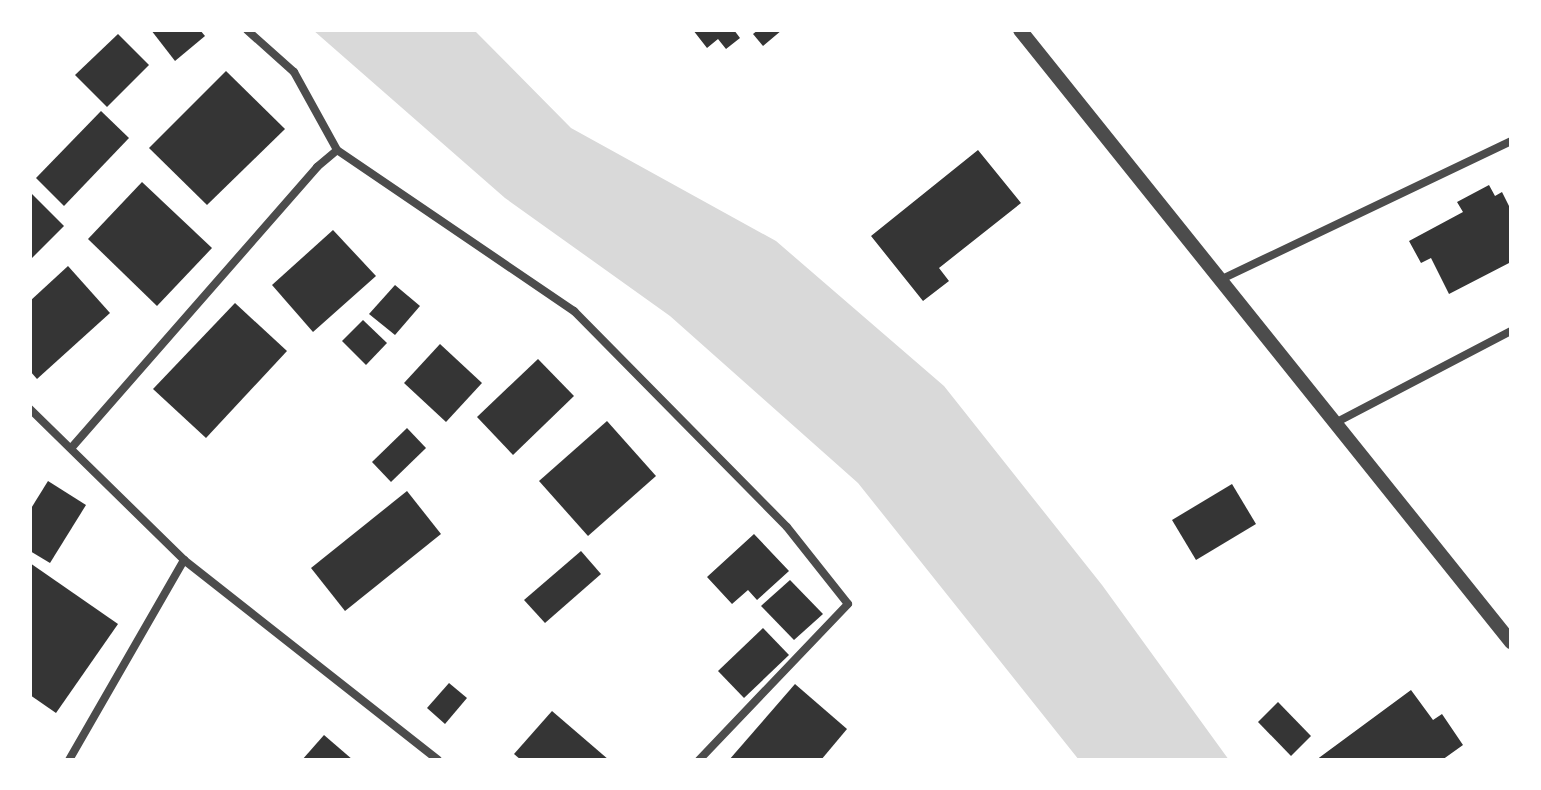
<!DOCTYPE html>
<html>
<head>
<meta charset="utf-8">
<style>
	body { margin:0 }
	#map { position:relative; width:1541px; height:790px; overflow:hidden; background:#fff; font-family:"Public Sans",sans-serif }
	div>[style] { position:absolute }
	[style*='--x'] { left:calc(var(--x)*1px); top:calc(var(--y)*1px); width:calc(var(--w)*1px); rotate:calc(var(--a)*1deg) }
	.water>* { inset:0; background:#d9d9d9 }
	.building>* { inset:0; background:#353535 }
	.minor>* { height:8px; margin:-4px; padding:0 4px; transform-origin:4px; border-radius:4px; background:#4c4c4c }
	.tertiary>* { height:14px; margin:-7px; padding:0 7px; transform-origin:7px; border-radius:7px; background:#4c4c4c }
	span { translate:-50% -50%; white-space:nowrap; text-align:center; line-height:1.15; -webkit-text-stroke:8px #fff; paint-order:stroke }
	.frame { position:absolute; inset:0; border:32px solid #fff; pointer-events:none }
</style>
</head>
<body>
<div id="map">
	<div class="water">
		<i style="clip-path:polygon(313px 30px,474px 30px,571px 128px,776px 241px,944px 386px,1102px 585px,1229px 760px,1079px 760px,858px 483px,670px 316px,505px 198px)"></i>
	</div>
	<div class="building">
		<i style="clip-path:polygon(151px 30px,200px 30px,205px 36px,175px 61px)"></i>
		<i style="clip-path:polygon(693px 30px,734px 30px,740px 38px,726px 49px,718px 39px,707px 48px)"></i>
		<i style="clip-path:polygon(758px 30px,782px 30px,763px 46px,753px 34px)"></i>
		<i style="clip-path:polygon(118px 34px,149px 65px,107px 107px,75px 75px)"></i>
		<i style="clip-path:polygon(226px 71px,285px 129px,207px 205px,149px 148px)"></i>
		<i style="clip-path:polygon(101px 111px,129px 138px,64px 206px,36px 178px)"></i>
		<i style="clip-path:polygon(978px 150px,1021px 203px,939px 268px,949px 281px,923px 301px,871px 236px)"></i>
		<i style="clip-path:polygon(142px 182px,212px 248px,157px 306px,88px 239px)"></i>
		<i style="clip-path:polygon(1489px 185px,1495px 196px,1502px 192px,1511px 210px,1511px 262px,1449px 294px,1431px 258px,1421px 263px,1409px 241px,1463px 212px,1457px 202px)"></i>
		<i style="clip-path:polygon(30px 192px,64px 226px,30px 260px)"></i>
		<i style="clip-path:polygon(333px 230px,376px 276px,313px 332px,272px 285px)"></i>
		<i style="clip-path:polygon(68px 266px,110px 313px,37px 379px,30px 371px,30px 301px)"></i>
		<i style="clip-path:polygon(395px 285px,420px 306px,395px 335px,369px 314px)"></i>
		<i style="clip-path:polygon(235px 303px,287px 351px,206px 438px,153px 389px)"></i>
		<i style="clip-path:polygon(363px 320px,387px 343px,366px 365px,342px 341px)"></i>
		<i style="clip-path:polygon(440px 344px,482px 383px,446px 422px,404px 383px)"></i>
		<i style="clip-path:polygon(538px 359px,574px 396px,513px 455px,477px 417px)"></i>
		<i style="clip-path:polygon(607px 421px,656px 476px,588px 536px,539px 481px)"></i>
		<i style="clip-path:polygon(407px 428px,426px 448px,391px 482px,372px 462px)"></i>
		<i style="clip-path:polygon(48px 481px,86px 505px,50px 563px,30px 551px,30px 510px)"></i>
		<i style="clip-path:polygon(1232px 484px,1256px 524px,1196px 560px,1172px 520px)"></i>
		<i style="clip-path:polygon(407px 491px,441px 534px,345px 611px,311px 568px)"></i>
		<i style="clip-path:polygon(754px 534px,789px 571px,757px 600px,748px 590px,732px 604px,707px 577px)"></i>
		<i style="clip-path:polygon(581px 551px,601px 574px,545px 623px,524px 600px)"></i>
		<i style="clip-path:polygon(30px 563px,118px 624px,56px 713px,30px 695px)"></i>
		<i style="clip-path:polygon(790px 580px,823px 614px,794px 640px,761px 606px)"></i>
		<i style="clip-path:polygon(763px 628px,789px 655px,744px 698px,718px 671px)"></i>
		<i style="clip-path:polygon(449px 683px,467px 698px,445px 724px,427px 708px)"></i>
		<i style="clip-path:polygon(795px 684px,847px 729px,821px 760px,729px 760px)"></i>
		<i style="clip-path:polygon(1411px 690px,1433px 720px,1442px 714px,1463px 745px,1442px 760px,1316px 760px)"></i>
		<i style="clip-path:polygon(1278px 702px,1311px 736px,1291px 756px,1258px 722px)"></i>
		<i style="clip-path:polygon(552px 711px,609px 760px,521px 760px,514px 754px)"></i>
		<i style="clip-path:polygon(324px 735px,353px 760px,302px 760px)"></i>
	</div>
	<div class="minor">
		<i style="--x:247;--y:30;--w:63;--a:41.8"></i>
		<i style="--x:294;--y:72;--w:89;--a:61.1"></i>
		<i style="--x:337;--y:150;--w:287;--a:34.2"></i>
		<i style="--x:574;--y:311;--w:303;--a:45.4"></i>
		<i style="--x:787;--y:527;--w:98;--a:51.6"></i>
		<i style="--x:848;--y:604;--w:216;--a:133.7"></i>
		<i style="--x:1224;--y:278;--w:318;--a:-25.5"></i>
		<i style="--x:30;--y:409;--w:216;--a:44.4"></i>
		<i style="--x:184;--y:560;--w:323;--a:38.2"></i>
		<i style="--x:1335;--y:423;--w:199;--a:-27.6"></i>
		<i style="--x:73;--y:446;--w:371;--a:-48.8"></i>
		<i style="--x:317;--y:167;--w:26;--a:-40"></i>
		<i style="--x:69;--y:760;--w:231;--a:-60.1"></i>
	</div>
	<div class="tertiary">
		<i style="--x:1020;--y:30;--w:785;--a:51.26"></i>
	</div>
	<div class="frame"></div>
</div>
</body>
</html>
